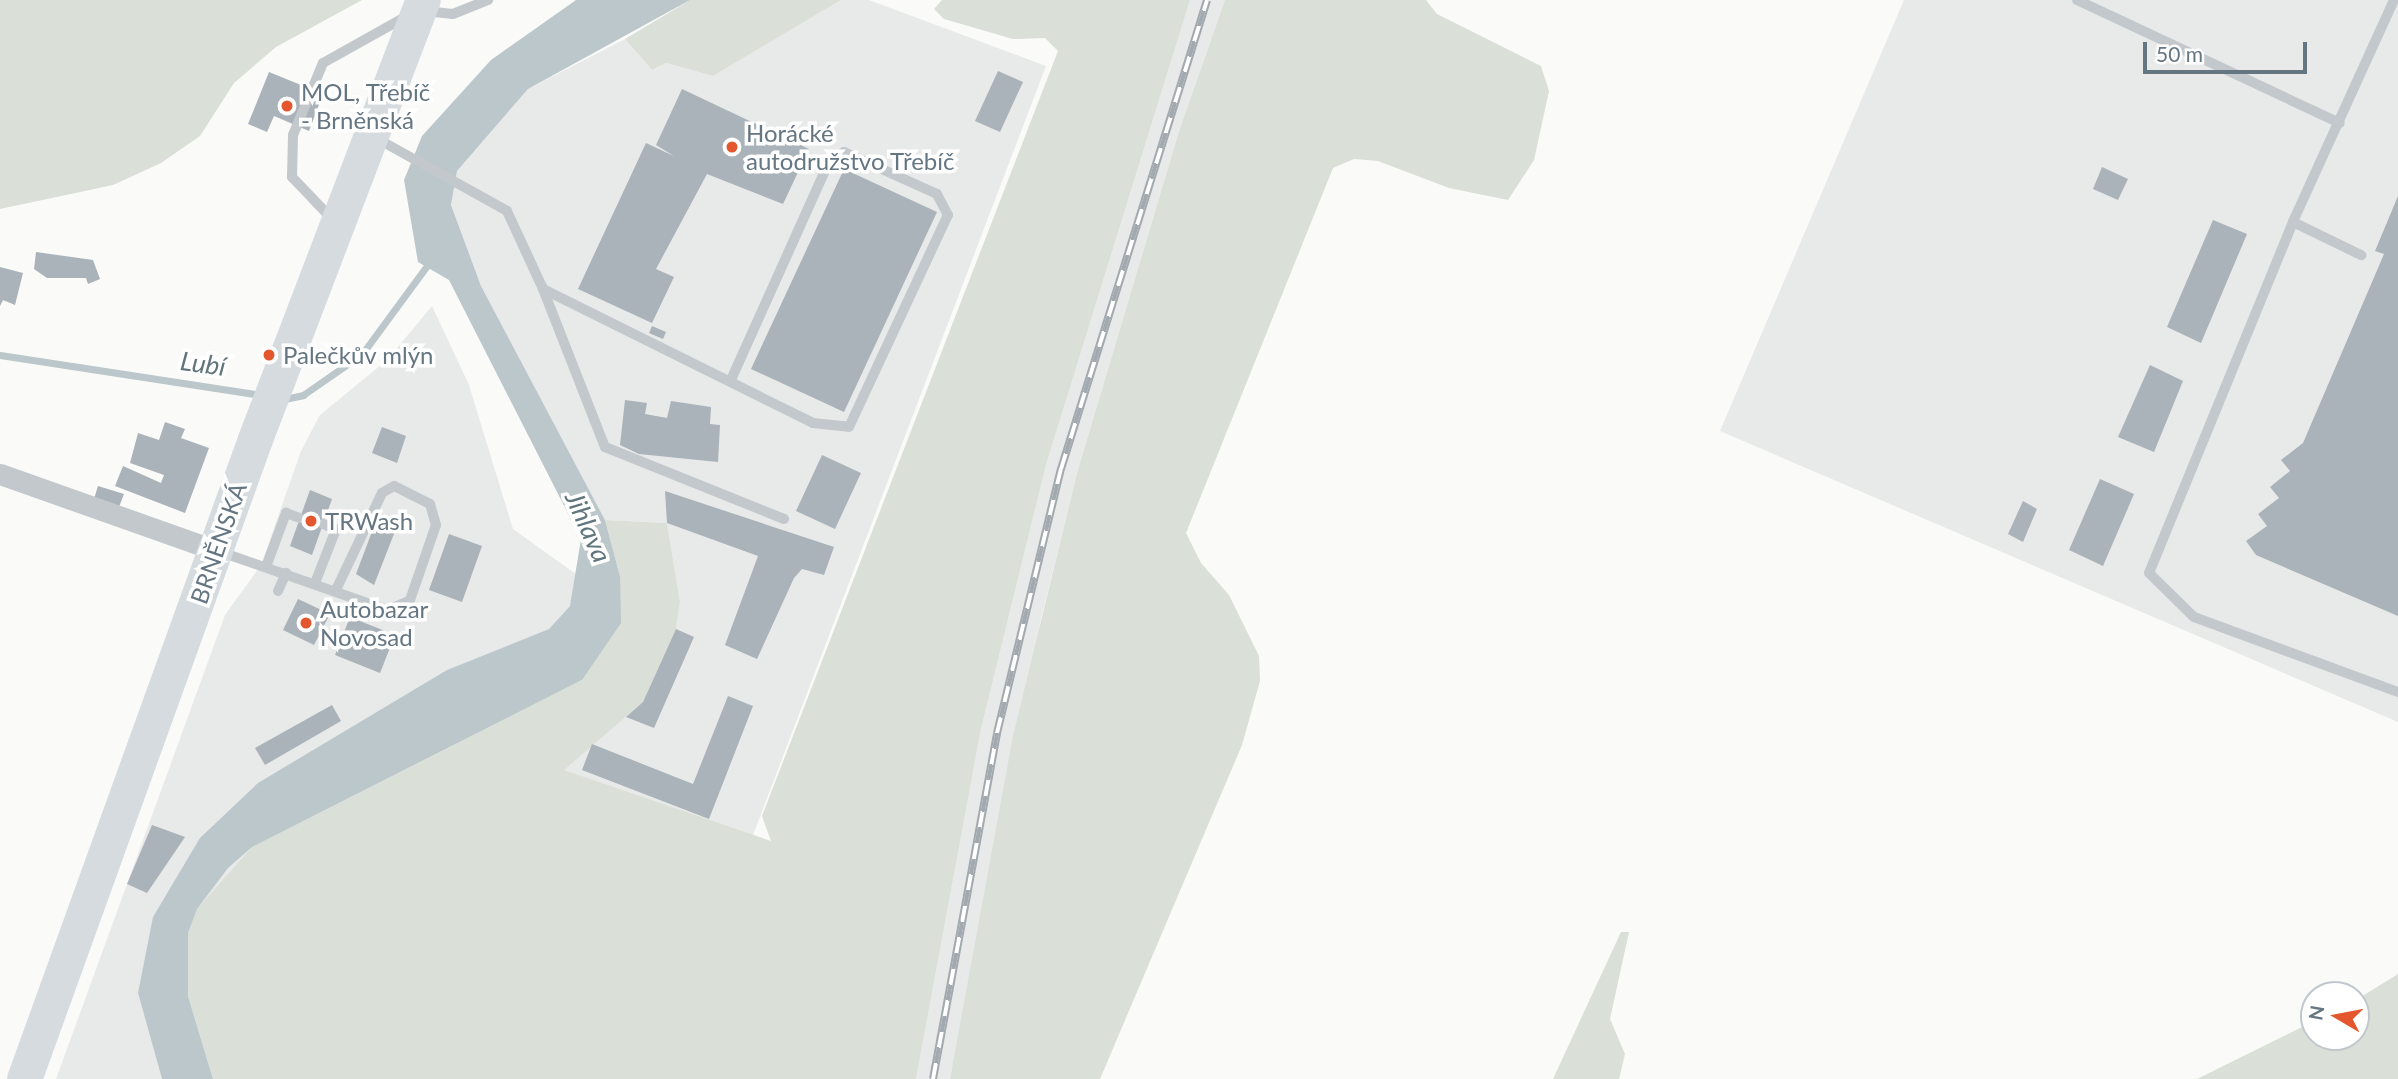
<!DOCTYPE html>
<html>
<head>
<meta charset="utf-8">
<style>
	body { margin:0 }
	#map { position:relative; width:2398px; height:1079px; overflow:hidden; background:#fafaf8; font-family:Lato,sans-serif }
	div>[style] { position:absolute }
	[style*='--x'] { left:calc(var(--x)*1px); top:calc(var(--y)*1px); width:calc(var(--w)*1px); rotate:calc(var(--a)*1deg) }
	.built>* { inset:0; background:#e8e9e9 }
	.green>* { inset:0; background:#dadfd7 }
	.water>* { inset:0; background:#bbc7cb }
	.stream>* { height:7px; margin:-3.5px; padding:0 3.5px; transform-origin:3.5px; border-radius:3.5px; background:#bbc7cb }
	.building>* { inset:0; background:#aab3b9 }
	.service>* { height:10px; margin:-5px; padding:0 5px; transform-origin:5px; border-radius:5px; background:#c3c8cc }
	.minor>* { height:21px; margin:-10.5px; padding:0 10.5px; transform-origin:10.5px; border-radius:10.5px; background:#c3c8cc }
	.primary>* { height:35px; margin:-17.5px; padding:0 17.5px; transform-origin:17.5px; border-radius:17.5px; background:#d6dbdf }
	.rail>* { height:8px; margin-top:-4px; transform-origin:0; background:repeating-linear-gradient(90deg,#fff 0 16px,#a2aab0 0 32px); box-sizing:border-box; border-block:2px solid #a2aab0 }
	.dots>* { width:19px; height:19px; translate:-50% -50%; box-sizing:border-box; border:4px solid #fff; border-radius:50% }
	span { translate:-50% -50%; white-space:nowrap; text-align:center; line-height:1.15; -webkit-text-stroke:7px #fff; paint-order:stroke }
	.poi-label { font-size:24px; color:#657683 }
	.left { translate:0 -50%; text-align:left }
	.street-label { font-size:24px; color:#657683 }
	.water-label { font-size:26px; color:#60757c; font-style:italic }
	.north { position:absolute; left:2300px; top:981px; width:70px; height:70px; box-sizing:border-box; background:#fff; border:2px solid #c1c8cd; border-radius:50%; rotate:280deg; font-size:19px; font-weight:700; line-height:28px; text-align:center; color:#657683 }
	.north::after { content:''; display:block; margin:auto; width:24px; height:32px; background:#e4572e; clip-path:polygon(50% 0,100% 100%,50% 72%,0 100%) }
	.scale { position:absolute; left:2143px; top:42px; width:164px; height:32px; box-sizing:border-box; border:4px solid #657683; border-top:0; padding-left:9px; font-size:21px; line-height:24px; white-space:nowrap; color:#657683; -webkit-text-stroke:5px #fff; paint-order:stroke }
</style>
</head>
<body>
<div id="map">
	<div class="built">
		<i style="clip-path:polygon(841px 0,869px 0,1046px 66px,753px 835px,563px 770px,643px 702px,676px 629px,680px 602px,667px 523px,605px 520px,481px 286px,451px 205px,457px 171px,528px 89px,625px 39px,652px 70px,666px 63px,713px 76px)"></i>
		<i style="clip-path:polygon(1190px 0,1225px 0,1180px 128px,1077px 473px,1041px 619px,950px 1079px,916px 1079px,981px 729px,1046px 465px)"></i>
		<i style="clip-path:polygon(1904px 0,2398px 0,2398px 722px,1720px 431px)"></i>
		<i style="clip-path:polygon(432px 306px,469px 385px,513px 529px,580px 577px,570px 606px,549px 629px,447px 670px,138px 993px,162px 1079px,56px 1079px,225px 615px,261px 565px,301px 451px,320px 415px,387px 360px)"></i>
	</div>
	<div class="green">
		<i style="clip-path:polygon(0 0,362px 0,276px 47px,234px 83px,200px 136px,161px 163px,113px 185px,0 209px)"></i>
		<i style="clip-path:polygon(690px 0,841px 0,713px 76px,666px 63px,652px 70px,625px 39px)"></i>
		<i style="clip-path:polygon(942px 0,1190px 0,1046px 465px,981px 729px,916px 1079px,213px 1079px,188px 996px,188px 933px,197px 909px,252px 847px,582px 680px,620px 576px,605px 520px,667px 523px,680px 602px,676px 629px,643px 702px,564px 770px,771px 841px,762px 816px,1058px 51px,1045px 38px,1013px 39px,944px 19px,934px 9px)"></i>
		<i style="clip-path:polygon(1225px 0,1426px 0,1437px 14px,1541px 66px,1549px 91px,1534px 160px,1508px 200px,1449px 188px,1378px 161px,1354px 159px,1333px 168px,1186px 533px,1201px 563px,1229px 595px,1259px 656px,1260px 681px,1242px 745px,1100px 1079px,950px 1079px,1013px 736px,1077px 473px,1180px 128px)"></i>
		<i style="clip-path:polygon(1621px 932px,1629px 932px,1610px 1019px,1625px 1054px,1619px 1079px,1553px 1079px)"></i>
		<i style="clip-path:polygon(2398px 974px,2398px 1079px,2197px 1079px,2314px 1021px,2314px 1037px,2356px 1037px,2356px 1000px)"></i>
	</div>
	<div class="water">
		<i style="clip-path:polygon(576px 0,690px 0,528px 89px,457px 171px,451px 205px,481px 286px,605px 520px,620px 576px,621px 623px,582px 680px,252px 847px,228px 868px,197px 909px,188px 933px,188px 996px,213px 1079px,162px 1079px,138px 993px,153px 917px,200px 838px,258px 783px,447px 670px,549px 629px,570px 606px,581px 539px,449px 280px,418px 262px,404px 180px,422px 136px,491px 60px)"></i>
	</div>
	<div class="stream">
		<i style="--x:0;--y:355;--w:265;--a:8.7"></i>
		<i style="--x:280;--y:400;--w:24;--a:-12"></i>
		<i style="--x:303;--y:395;--w:72;--a:-34.8"></i>
		<i style="--x:362;--y:354;--w:117;--a:-53.7"></i>
	</div>
	<div class="building">
		<i style="clip-path:polygon(998px 71px,1023px 82px,1000px 132px,975px 121px)"></i>
		<i style="clip-path:polygon(269px 72px,323px 94px,309px 131px,274px 116px,267px 132px,248px 124px)"></i>
		<i style="clip-path:polygon(682px 89px,809px 149px,783px 204px,707px 174px,656px 269px,674px 277px,652px 323px,578px 289px,646px 143px,674px 156px,656px 145px)"></i>
		<i style="clip-path:polygon(2102px 167px,2128px 179px,2118px 200px,2093px 189px)"></i>
		<i style="clip-path:polygon(844px 169px,937px 212px,844px 412px,751px 369px)"></i>
		<i style="clip-path:polygon(2398px 196px,2398px 616px,2256px 555px,2246px 541px,2267px 526px,2258px 514px,2279px 498px,2270px 487px,2290px 471px,2281px 460px,2303px 443px,2384px 254px,2375px 251px)"></i>
		<i style="clip-path:polygon(2213px 220px,2247px 234px,2201px 343px,2167px 327px)"></i>
		<i style="clip-path:polygon(36px 252px,93px 260px,100px 279px,88px 284px,86px 278px,47px 278px,34px 269px)"></i>
		<i style="clip-path:polygon(0 267px,23px 273px,15px 305px,3px 300px,0 306px)"></i>
		<i style="clip-path:polygon(652px 326px,666px 332px,663px 339px,649px 333px)"></i>
		<i style="clip-path:polygon(2150px 365px,2183px 381px,2154px 452px,2118px 437px)"></i>
		<i style="clip-path:polygon(625px 400px,647px 403px,645px 414px,667px 418px,671px 401px,711px 407px,710px 424px,720px 425px,718px 462px,639px 454px,620px 445px)"></i>
		<i style="clip-path:polygon(165px 422px,185px 429px,181px 438px,209px 448px,185px 513px,115px 486px,123px 466px,161px 483px,164px 475px,130px 463px,138px 433px,159px 440px)"></i>
		<i style="clip-path:polygon(382px 427px,406px 436px,397px 463px,372px 453px)"></i>
		<i style="clip-path:polygon(822px 455px,861px 473px,835px 529px,796px 511px)"></i>
		<i style="clip-path:polygon(2100px 479px,2134px 494px,2103px 566px,2069px 550px)"></i>
		<i style="clip-path:polygon(98px 486px,124px 494px,119px 507px,94px 499px)"></i>
		<i style="clip-path:polygon(310px 490px,332px 499px,312px 555px,290px 546px)"></i>
		<i style="clip-path:polygon(665px 491px,834px 547px,824px 575px,802px 569px,794px 578px,757px 659px,725px 645px,758px 556px,667px 523px)"></i>
		<i style="clip-path:polygon(2023px 501px,2037px 509px,2023px 542px,2008px 534px)"></i>
		<i style="clip-path:polygon(379px 513px,399px 521px,374px 585px,356px 574px)"></i>
		<i style="clip-path:polygon(449px 534px,482px 546px,462px 602px,429px 590px)"></i>
		<i style="clip-path:polygon(298px 599px,330px 614px,314px 645px,283px 630px)"></i>
		<i style="clip-path:polygon(350px 617px,395px 635px,380px 673px,335px 655px)"></i>
		<i style="clip-path:polygon(676px 629px,694px 637px,654px 728px,626px 717px,643px 702px)"></i>
		<i style="clip-path:polygon(728px 696px,753px 706px,709px 819px,582px 770px,592px 744px,693px 784px)"></i>
		<i style="clip-path:polygon(332px 705px,341px 721px,265px 765px,255px 748px)"></i>
		<i style="clip-path:polygon(152px 825px,185px 837px,147px 893px,127px 884px)"></i>
	</div>
	<div class="service">
		<i style="--x:2077;--y:0;--w:290;--a:25.1"></i>
		<i style="--x:2394;--y:0;--w:244;--a:114.5"></i>
		<i style="--x:2293;--y:222;--w:379;--a:112.3"></i>
		<i style="--x:2149;--y:573;--w:63;--a:44.4"></i>
		<i style="--x:2194;--y:617;--w:217;--a:20.2"></i>
		<i style="--x:425;--y:11;--w:28;--a:6"></i>
		<i style="--x:453;--y:14;--w:38;--a:-22"></i>
		<i style="--x:376;--y:138;--w:150;--a:29.1"></i>
		<i style="--x:507;--y:211;--w:86;--a:65.2"></i>
		<i style="--x:543;--y:289;--w:301;--a:26.4"></i>
		<i style="--x:813;--y:423;--w:36;--a:6"></i>
		<i style="--x:849;--y:427;--w:234;--a:-65"></i>
		<i style="--x:948;--y:215;--w:24;--a:-118"></i>
		<i style="--x:937;--y:194;--w:102;--a:-155.7"></i>
		<i style="--x:844;--y:152;--w:20;--a:143"></i>
		<i style="--x:828;--y:164;--w:235;--a:114.2"></i>
		<i style="--x:334;--y:221;--w:61;--a:-133.7"></i>
		<i style="--x:292;--y:177;--w:42;--a:-88.6"></i>
		<i style="--x:293;--y:135;--w:78;--a:-67.4"></i>
		<i style="--x:323;--y:63;--w:96;--a:-29.2"></i>
		<i style="--x:2293;--y:222;--w:76;--a:25.9"></i>
		<i style="--x:543;--y:289;--w:170;--a:68.6"></i>
		<i style="--x:605;--y:447;--w:193;--a:21.9"></i>
		<i style="--x:221;--y:552;--w:177;--a:19.2"></i>
		<i style="--x:388;--y:610;--w:24;--a:-24"></i>
		<i style="--x:410;--y:600;--w:79;--a:-70.9"></i>
		<i style="--x:436;--y:525;--w:22;--a:-106"></i>
		<i style="--x:430;--y:504;--w:40;--a:-153.4"></i>
		<i style="--x:394;--y:486;--w:14;--a:150"></i>
		<i style="--x:382;--y:493;--w:107;--a:115.4"></i>
		<i style="--x:266;--y:567;--w:58;--a:-69.7"></i>
		<i style="--x:286;--y:513;--w:15;--a:20"></i>
		<i style="--x:315;--y:583;--w:58;--a:-68.7"></i>
		<i style="--x:336;--y:529;--w:14;--a:-159"></i>
		<i style="--x:278;--y:591;--w:20;--a:-66"></i>
	</div>
	<div class="minor">
		<i style="--x:0;--y:474;--w:228;--a:19.5"></i>
	</div>
	<div class="primary">
		<i style="--x:24;--y:1079;--w:680;--a:-70.15"></i>
		<i style="--x:255;--y:439;--w:470;--a:-69.1"></i>
	</div>
	<div class="rail">
		<i style="--x:933;--y:1079;--w:352;--a:-79.5"></i>
		<i style="--x:997;--y:733;--w:272;--a:-76.4"></i>
		<i style="--x:1061;--y:469;--w:491;--a:-72.7"></i>
	</div>
	<div class="dots">
		<i style="left:287px;top:106px;background:#e4572e"></i>
		<i style="left:732px;top:147px;background:#e4572e"></i>
		<i style="left:269px;top:355px;background:#e4572e"></i>
		<i style="left:311px;top:521px;background:#e4572e"></i>
		<i style="left:306px;top:623px;background:#e4572e"></i>
	</div>
	<div class="poi-label">
		<span class="left" style="left:301px;top:106px">MOL, Třebíč<br>- Brněnská</span>
		<span class="left" style="left:746px;top:147px">Horácké<br>autodružstvo Třebíč</span>
		<span class="left" style="left:283px;top:355px">Palečkův mlýn</span>
		<span class="left" style="left:325px;top:521px">TRWash</span>
		<span class="left" style="left:320px;top:623px">Autobazar<br>Novosad</span>
	</div>
	<div class="street-label">
		<span style="left:218px;top:543px;rotate:-71deg">BRNĚNSKÁ</span>
	</div>
	<div class="water-label">
		<span style="left:203px;top:364px;rotate:8deg">Lubí</span>
		<span style="left:588px;top:527px;rotate:66deg">Jihlava</span>
	</div>
	<div class="north">N</div>
	<div class="scale">50 m</div>
</div>
</body>
</html>
